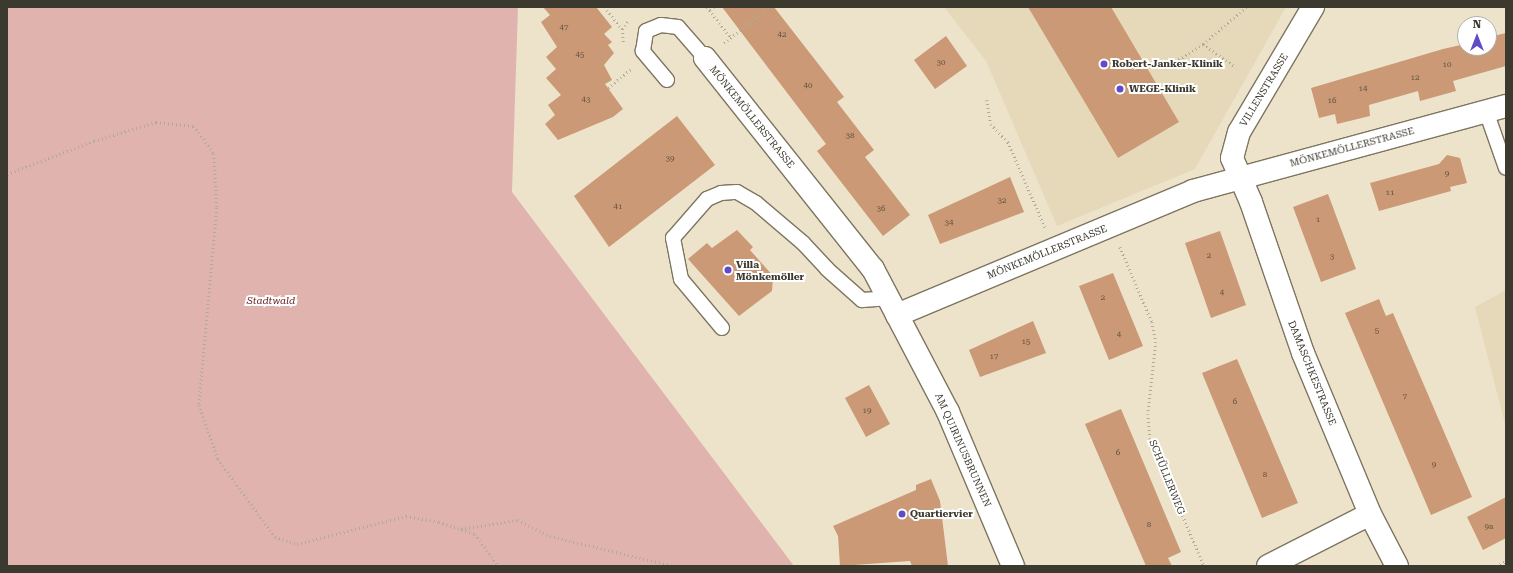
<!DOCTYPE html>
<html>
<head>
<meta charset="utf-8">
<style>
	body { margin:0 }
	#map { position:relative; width:1513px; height:573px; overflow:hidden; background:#ede3cb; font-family:"Roboto Serif",serif }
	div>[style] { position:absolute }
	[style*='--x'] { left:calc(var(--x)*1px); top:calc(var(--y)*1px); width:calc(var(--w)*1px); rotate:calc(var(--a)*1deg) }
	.built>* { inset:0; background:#e5d9b9 }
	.green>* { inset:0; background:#e1b3af }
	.building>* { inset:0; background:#cb9975 }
	.path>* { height:2.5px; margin-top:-1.25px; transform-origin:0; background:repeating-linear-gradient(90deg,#b1aa97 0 1px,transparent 0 4px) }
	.roads { filter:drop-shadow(1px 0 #7e7560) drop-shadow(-1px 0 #7e7560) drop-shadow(0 1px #7e7560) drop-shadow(0 -1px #7e7560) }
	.lane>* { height:14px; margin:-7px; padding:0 7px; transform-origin:7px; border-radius:7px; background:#fff }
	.street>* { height:22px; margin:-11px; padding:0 11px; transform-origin:11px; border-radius:11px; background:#fff }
	.dots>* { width:11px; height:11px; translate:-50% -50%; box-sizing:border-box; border:2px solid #fff; border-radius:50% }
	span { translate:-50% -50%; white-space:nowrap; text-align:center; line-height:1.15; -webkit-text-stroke:4px #fff; paint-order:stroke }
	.number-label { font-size:8px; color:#605140 }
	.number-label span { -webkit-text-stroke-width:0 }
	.poi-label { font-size:10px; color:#3c392f; font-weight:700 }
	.left { translate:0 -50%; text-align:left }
	.street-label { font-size:10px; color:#3c392f }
	.park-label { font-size:10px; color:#63191a; font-style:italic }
	.frame { position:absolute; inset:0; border:8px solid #3c392f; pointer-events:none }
	.north { position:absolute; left:1457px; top:16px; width:40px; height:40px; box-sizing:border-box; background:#fff; border:1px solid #b1b0ac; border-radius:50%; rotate:0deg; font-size:11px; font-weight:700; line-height:16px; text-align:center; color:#3c392f }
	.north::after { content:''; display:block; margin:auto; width:14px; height:18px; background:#614cc5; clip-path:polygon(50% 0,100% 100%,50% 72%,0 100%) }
</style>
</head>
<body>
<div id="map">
	<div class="built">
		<i style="clip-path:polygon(944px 7px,1286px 7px,1195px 169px,1057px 226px,986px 61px)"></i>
		<i style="clip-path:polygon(1506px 290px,1506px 428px,1475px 307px)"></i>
	</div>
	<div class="green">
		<i style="clip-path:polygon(7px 7px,518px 7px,512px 192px,794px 566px,7px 566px)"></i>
	</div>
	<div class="building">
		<i style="clip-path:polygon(543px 7px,596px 7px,612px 27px,604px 34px,612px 42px,608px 45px,614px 53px,604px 65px,612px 80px,605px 84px,623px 109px,613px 117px,558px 140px,545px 124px,555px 115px,548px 105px,561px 95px,546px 78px,556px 69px,546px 57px,557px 47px,541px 22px,550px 15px)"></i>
		<i style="clip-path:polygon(722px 7px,774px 7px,844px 97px,837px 102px,874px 150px,865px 157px,910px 215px,883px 236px,817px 151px,826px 144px)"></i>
		<i style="clip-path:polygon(1028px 7px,1111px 7px,1179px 122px,1118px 158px)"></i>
		<i style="clip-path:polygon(1506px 33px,1506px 66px,1453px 81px,1456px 91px,1420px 101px,1418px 91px,1369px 105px,1370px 116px,1337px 124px,1335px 114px,1319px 118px,1311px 88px,1443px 49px,1465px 44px,1465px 48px,1489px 48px,1489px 37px)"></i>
		<i style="clip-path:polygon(946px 36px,967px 66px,935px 89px,914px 60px)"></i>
		<i style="clip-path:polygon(677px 116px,715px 165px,609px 247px,574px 196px)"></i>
		<i style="clip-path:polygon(1447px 155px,1460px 158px,1467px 183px,1450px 187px,1451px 191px,1379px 211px,1370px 183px,1439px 164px)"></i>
		<i style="clip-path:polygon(1010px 177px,1024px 212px,940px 244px,928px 215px)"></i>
		<i style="clip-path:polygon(1328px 194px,1356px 269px,1321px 282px,1293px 207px)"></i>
		<i style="clip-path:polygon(737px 230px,753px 247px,750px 250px,773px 276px,772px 291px,739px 316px,688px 259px,707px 243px,712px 248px)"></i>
		<i style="clip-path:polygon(1220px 231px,1246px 305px,1211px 318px,1185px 243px)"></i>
		<i style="clip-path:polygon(1113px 273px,1143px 346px,1109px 360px,1079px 286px)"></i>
		<i style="clip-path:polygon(1379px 299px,1386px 316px,1393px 313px,1472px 497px,1431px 515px,1345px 313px)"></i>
		<i style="clip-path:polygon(1033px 321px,1046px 353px,980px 377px,969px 350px)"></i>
		<i style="clip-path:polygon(1237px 359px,1298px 503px,1262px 518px,1202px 373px)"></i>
		<i style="clip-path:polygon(869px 385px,890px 424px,866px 437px,845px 398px)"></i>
		<i style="clip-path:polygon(1121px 409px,1181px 552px,1168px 558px,1172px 566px,1146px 566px,1085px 424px)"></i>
		<i style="clip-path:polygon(931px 479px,940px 501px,948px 566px,912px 566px,910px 561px,840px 566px,838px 536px,833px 526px,916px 490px,916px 485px)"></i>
		<i style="clip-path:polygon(1506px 497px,1506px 538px,1483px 550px,1467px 517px)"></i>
	</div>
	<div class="path">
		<i style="--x:707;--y:7;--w:39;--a:52"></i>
		<i style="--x:607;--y:10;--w:24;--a:52"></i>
		<i style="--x:710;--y:10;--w:5;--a:-37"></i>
		<i style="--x:623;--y:42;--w:13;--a:-94"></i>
		<i style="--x:622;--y:29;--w:10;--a:-53"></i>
		<i style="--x:724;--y:43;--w:58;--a:-38.7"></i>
		<i style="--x:1203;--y:44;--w:39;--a:35"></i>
		<i style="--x:1165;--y:68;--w:45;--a:-32.3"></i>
		<i style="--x:1203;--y:44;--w:57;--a:-40.7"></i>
		<i style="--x:608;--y:88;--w:30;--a:-40"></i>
		<i style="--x:987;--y:100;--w:24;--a:81"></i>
		<i style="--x:991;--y:124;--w:25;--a:47"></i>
		<i style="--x:1008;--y:142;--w:93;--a:66.5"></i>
		<i style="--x:7;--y:174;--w:93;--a:-20.8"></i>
		<i style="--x:94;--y:141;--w:65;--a:-17"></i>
		<i style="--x:156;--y:122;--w:38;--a:6"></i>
		<i style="--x:194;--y:126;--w:34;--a:54"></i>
		<i style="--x:214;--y:154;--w:54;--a:86.8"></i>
		<i style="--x:217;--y:208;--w:198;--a:95.2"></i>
		<i style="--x:199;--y:405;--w:57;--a:70.6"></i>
		<i style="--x:218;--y:459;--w:97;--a:53.8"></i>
		<i style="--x:275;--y:537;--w:23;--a:18"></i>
		<i style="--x:297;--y:544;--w:113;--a:-14.4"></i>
		<i style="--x:406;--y:516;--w:34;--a:10"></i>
		<i style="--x:439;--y:522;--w:38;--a:18"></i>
		<i style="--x:475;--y:534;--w:39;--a:54"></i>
		<i style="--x:1120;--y:247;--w:82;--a:66.9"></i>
		<i style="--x:1152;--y:322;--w:20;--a:79"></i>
		<i style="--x:1156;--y:342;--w:72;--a:96.3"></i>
		<i style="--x:1148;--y:414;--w:24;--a:85"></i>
		<i style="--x:1150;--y:438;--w:139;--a:67.1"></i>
		<i style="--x:461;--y:529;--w:58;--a:-9"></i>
		<i style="--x:518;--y:520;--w:36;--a:27"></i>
		<i style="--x:550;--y:536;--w:128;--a:13.6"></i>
		<i style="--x:1496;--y:566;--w:11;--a:-27"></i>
	</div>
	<div class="roads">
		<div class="lane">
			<i style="--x:667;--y:80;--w:38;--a:-130"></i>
			<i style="--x:643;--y:51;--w:20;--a:-81"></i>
			<i style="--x:646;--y:31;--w:16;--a:-22"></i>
			<i style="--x:661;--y:25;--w:17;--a:7"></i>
			<i style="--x:678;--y:27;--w:41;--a:48.9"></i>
			<i style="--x:1486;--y:111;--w:60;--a:70.7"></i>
			<i style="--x:722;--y:328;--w:64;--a:-129.9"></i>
			<i style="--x:681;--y:279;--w:42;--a:-101"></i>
			<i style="--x:673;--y:238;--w:52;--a:-48.9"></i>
			<i style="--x:707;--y:199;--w:15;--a:-23"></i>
			<i style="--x:721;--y:193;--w:16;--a:-4"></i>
			<i style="--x:737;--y:192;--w:22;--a:30"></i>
			<i style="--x:756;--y:203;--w:62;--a:40.4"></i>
			<i style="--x:803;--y:243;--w:35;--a:47"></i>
			<i style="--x:827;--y:269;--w:47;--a:41.5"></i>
			<i style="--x:862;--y:300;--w:26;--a:-4"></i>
		</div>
		<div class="street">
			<i style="--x:1313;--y:7;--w:145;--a:120.6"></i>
			<i style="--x:1239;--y:132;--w:27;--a:105"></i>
			<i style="--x:1232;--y:158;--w:48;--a:66.6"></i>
			<i style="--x:1251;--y:202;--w:160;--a:71"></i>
			<i style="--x:1303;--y:353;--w:174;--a:67.4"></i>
			<i style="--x:1370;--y:514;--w:59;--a:62.6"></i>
			<i style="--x:705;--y:58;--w:270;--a:51.5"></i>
			<i style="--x:873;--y:269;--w:161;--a:62.3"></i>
			<i style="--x:948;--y:412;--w:167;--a:67.1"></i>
			<i style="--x:897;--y:315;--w:321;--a:-22.7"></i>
			<i style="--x:1193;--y:191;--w:324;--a:-15.2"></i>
			<i style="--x:1268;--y:566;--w:114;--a:-27"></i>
		</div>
	</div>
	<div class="dots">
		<i style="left:1104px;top:64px;background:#614cc5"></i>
		<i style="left:1120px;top:89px;background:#614cc5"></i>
		<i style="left:728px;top:270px;background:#614cc5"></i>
		<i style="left:902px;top:514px;background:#614cc5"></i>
	</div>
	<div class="number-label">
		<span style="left:564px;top:28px">47</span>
		<span style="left:782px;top:35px">42</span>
		<span style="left:580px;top:55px">45</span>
		<span style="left:941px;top:63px">30</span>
		<span style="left:1447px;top:65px">10</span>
		<span style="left:1415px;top:78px">12</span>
		<span style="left:808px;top:86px">40</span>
		<span style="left:1363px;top:89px">14</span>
		<span style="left:586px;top:100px">43</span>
		<span style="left:1332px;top:101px">16</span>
		<span style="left:850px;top:136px">38</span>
		<span style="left:670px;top:159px">39</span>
		<span style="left:1447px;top:174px">9</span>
		<span style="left:1390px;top:193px">11</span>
		<span style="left:1002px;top:201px">32</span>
		<span style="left:618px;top:207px">41</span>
		<span style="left:881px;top:209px">36</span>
		<span style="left:1318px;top:220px">1</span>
		<span style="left:949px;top:223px">34</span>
		<span style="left:1209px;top:256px">2</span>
		<span style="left:1332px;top:257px">3</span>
		<span style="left:1222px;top:293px">4</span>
		<span style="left:1103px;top:298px">2</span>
		<span style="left:1377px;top:331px">5</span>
		<span style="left:1119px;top:335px">4</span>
		<span style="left:1026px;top:342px">15</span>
		<span style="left:994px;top:357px">17</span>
		<span style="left:1405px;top:397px">7</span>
		<span style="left:1235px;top:402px">6</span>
		<span style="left:867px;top:411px">19</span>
		<span style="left:1118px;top:453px">6</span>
		<span style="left:1434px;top:465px">9</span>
		<span style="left:1265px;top:475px">8</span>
		<span style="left:1149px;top:525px">8</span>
		<span style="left:1489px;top:527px">9a</span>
	</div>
	<div class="poi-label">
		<span class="left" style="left:1112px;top:64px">Robert-Janker-Klinik</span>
		<span class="left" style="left:1129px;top:89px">WEGE-Klinik</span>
		<span class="left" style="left:736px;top:270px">Villa<br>Mönkemöller</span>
		<span class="left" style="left:910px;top:514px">Quartiervier</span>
	</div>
	<div class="street-label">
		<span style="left:1264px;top:90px;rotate:-59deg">VILLENSTRASSE</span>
		<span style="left:752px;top:117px;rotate:51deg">MÖNKEMÖLLERSTRASSE</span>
		<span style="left:1352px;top:147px;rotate:-15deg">MÖNKEMÖLLERSTRASSE</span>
		<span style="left:1047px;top:252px;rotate:-22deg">MÖNKEMÖLLERSTRASSE</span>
		<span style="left:1312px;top:373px;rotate:68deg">DAMASCHKESTRASSE</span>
		<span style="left:963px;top:450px;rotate:66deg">AM QUIRINUSBRUNNEN</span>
		<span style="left:1167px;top:477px;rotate:68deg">SCHÜLLERWEG</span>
	</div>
	<div class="park-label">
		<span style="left:271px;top:301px">Stadtwald</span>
	</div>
	<div class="frame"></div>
	<div class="north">N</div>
</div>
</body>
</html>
